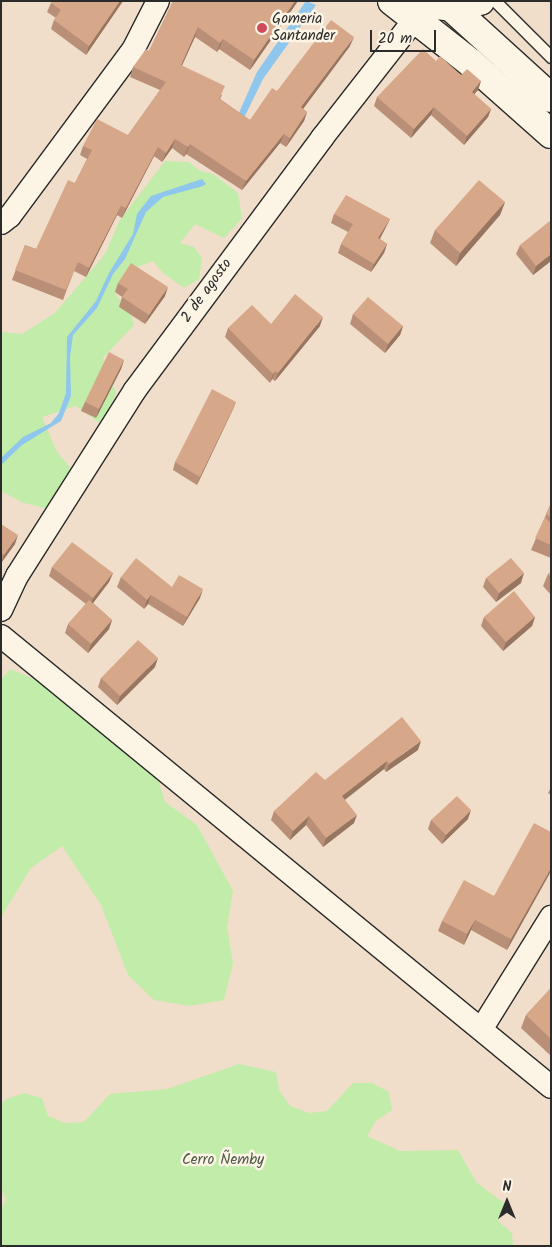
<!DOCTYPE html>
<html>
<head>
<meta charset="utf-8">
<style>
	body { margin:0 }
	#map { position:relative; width:552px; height:1247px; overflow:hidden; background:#f1deca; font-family:Kalam,sans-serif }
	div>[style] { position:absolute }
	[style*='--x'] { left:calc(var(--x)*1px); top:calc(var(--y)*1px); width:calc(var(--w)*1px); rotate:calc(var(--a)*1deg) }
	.green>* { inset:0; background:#c1eca9 }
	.water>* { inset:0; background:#8ec6ed }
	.roads { filter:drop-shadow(1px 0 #2b2b2b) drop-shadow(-1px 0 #2b2b2b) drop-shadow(0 1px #2b2b2b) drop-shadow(0 -1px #2b2b2b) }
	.lane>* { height:11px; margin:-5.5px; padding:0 5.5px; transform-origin:5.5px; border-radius:5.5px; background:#fcf5e5 }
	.street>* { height:22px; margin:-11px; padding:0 11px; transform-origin:11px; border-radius:11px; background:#fcf5e5 }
	.secondary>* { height:28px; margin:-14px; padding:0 14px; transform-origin:14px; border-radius:14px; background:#fcf5e5 }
	.primary>* { height:28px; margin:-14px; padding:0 14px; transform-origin:14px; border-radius:14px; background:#fcf5e5 }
	.wall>* { inset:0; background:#b99077 }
	.shaded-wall>* { inset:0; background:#967561 }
	.building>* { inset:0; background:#d7a78a }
	.dots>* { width:14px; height:14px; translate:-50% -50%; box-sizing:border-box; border:2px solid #fcf5e5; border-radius:50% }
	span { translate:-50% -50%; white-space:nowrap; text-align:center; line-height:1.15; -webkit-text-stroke:5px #fcf5e5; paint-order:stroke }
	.poi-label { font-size:15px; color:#2b2b2b }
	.left { translate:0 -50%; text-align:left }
	.street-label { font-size:15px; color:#2b2b2b }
	.park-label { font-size:15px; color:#505b4a }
	.frame { position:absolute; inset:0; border:2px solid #2b2b2b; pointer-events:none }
	.north { position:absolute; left:482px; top:1177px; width:50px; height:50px; -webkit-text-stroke:4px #fcf5e5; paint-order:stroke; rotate:0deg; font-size:14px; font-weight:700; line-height:20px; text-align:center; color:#2b2b2b }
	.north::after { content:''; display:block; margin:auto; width:18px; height:22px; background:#2b2b2b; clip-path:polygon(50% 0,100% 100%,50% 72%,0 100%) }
	.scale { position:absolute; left:370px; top:30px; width:66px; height:22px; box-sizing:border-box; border:2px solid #2b2b2b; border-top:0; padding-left:6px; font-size:15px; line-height:18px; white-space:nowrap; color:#2b2b2b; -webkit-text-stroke:4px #fcf5e5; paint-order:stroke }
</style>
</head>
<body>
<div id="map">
	<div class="green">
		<i style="clip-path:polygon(165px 161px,189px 162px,200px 171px,213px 174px,238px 193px,242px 218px,224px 238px,195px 224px,180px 243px,194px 247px,202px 258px,199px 279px,184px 288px,163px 273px,153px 261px,125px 272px,115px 293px,132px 317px,134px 325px,103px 358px,116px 393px,105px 427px,76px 406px,42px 417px,57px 452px,82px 481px,62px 512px,24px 503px,1px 491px,1px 332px,22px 334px,55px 313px,105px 254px,120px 220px)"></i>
		<i style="clip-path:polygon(10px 669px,60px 690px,154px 766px,165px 802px,197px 825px,233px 891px,227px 927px,233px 963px,224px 1000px,190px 1006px,154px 1000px,128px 975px,101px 905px,62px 846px,31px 868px,1px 917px,1px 680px)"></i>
		<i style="clip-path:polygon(239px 1064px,276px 1072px,279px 1090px,290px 1106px,309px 1113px,327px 1111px,353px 1083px,372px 1083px,389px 1092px,392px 1110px,376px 1121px,367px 1136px,400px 1151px,458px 1150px,477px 1183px,508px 1206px,498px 1221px,512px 1233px,513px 1246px,1px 1246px,1px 1210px,6px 1199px,1px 1189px,1px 1104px,7px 1099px,24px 1093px,42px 1098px,48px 1116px,65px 1123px,84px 1122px,110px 1094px,167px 1089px)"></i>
	</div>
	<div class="water">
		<i style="clip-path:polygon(306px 1px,316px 5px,263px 79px,244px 118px,238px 115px,257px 72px)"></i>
		<i style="clip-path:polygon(202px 179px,206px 184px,203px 186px,163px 197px,146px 212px,125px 259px,113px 274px,97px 308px,73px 335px,70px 357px,71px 396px,61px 421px,22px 445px,1px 465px,1px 458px,23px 437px,51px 423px,59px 413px,66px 393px,67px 337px,96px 301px,109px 273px,133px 234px,137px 214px,151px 196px)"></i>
	</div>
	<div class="roads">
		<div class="lane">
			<i style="--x:495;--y:1;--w:79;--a:45"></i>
		</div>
		<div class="street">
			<i style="--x:1;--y:223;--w:11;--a:-38"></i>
			<i style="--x:10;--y:216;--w:207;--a:-53.5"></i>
			<i style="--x:133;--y:50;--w:55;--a:-63"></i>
			<i style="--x:1;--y:610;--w:38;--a:-65"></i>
			<i style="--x:17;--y:576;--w:220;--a:-57.6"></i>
			<i style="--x:135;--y:390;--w:314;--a:-53.4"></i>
			<i style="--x:322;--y:138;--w:151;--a:-52"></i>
			<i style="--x:415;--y:19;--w:15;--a:-20"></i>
			<i style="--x:1;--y:636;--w:711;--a:39.35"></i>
			<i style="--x:482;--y:1028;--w:131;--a:-58.1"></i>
		</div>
		<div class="secondary">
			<i style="--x:392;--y:1;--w:100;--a:38.1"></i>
			<i style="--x:471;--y:63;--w:107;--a:41.6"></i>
			<i style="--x:451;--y:7;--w:135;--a:42.3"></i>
		</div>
		<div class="primary">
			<i style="--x:408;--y:1;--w:43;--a:7.9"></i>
			<i style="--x:451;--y:7;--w:30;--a:-12"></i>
		</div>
	</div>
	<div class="wall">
		<i style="clip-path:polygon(123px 1px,86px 55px,51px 29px,54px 20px,56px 18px,47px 12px,51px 3px)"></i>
		<i style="clip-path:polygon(173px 1px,298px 1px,250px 70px,219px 49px,217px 52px,195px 37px,182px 66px,222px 95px,220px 99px,250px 120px,277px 91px,350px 46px,303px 109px,307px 112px,304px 121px,286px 147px,280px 143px,242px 190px,186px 154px,184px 157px,172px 148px,162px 162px,154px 156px,122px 218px,117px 215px,86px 277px,74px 271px,63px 300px,12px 280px,25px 245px,36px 249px,75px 183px,87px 159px,80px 155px,83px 146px,128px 135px,160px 90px,130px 77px,133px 67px,149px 51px)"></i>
		<i style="clip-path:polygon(436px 61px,461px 75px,481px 81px,478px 90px,474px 94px,491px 109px,488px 117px,464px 145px,431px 115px,411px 138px,374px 106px,377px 97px)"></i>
		<i style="clip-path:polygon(505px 202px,500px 215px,456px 266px,430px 243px,435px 230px)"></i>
		<i style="clip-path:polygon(334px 214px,390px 219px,380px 239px,387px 244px,384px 253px,371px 272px,338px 253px,341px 244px,348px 232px,331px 223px)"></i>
		<i style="clip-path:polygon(520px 245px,551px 261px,533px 275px,516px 254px)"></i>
		<i style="clip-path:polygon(118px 283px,165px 296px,145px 324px,119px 307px,122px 297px,115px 292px)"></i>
		<i style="clip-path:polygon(353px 314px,403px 326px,400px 335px,385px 353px,350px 324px)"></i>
		<i style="clip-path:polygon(271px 324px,320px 326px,275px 381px,272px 379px,270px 383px,225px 337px,228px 328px)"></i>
		<i style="clip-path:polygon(124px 360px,121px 369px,96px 418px,81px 411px,85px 402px)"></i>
		<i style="clip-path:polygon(236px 402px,233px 409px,197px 485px,173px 470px,175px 462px)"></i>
		<i style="clip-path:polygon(551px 503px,551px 558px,531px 550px)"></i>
		<i style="clip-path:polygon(1px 524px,15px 544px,1px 563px)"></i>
		<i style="clip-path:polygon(52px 567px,113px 573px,109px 582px,93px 603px,112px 620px,109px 629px,88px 653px,65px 633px,68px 624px,86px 604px,49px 576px)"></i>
		<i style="clip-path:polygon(551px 572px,551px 595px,543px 586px,548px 574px)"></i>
		<i style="clip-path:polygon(121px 577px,172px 587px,200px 598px,183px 626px,148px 604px,144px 609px,117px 587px)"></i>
		<i style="clip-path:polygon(486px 578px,521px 583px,496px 602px,483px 587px)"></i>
		<i style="clip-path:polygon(484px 617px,535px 617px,532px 626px,503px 651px,481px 626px)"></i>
		<i style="clip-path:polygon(155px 667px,117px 705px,98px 687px,101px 678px)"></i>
		<i style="clip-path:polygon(418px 750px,386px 772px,384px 769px,345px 800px,354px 823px,323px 847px,306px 825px,290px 840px,271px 820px,274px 811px,325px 780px)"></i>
		<i style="clip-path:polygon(551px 787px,551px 795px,548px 793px)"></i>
		<i style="clip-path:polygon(468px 819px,442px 844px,428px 829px,431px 820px)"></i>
		<i style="clip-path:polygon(551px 832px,551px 871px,507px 950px,471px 930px,464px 945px,438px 931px,442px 921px,494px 896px)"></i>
		<i style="clip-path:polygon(551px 988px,551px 1056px,521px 1028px,526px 1015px)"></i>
	</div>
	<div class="shaded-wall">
		<i style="clip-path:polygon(120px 1px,123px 1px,86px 55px,89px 46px)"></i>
		<i style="clip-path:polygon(295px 1px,298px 1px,250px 70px,254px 60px)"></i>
		<i style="clip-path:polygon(198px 27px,195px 37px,177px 75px,181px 65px)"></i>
		<i style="clip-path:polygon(354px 37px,350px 46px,297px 117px,301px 107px)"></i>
		<i style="clip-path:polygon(223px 39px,219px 49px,217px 52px,220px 43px)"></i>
		<i style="clip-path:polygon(481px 81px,478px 90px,469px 100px,472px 92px)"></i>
		<i style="clip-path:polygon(434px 107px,431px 115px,411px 138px,414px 129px)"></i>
		<i style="clip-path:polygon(491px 109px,488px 117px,464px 145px,467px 136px)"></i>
		<i style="clip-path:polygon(307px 112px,304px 121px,286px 147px,290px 138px)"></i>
		<i style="clip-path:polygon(284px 134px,280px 143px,242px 190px,246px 181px)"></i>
		<i style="clip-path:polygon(175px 139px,172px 148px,162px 162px,166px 153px)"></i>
		<i style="clip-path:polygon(190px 144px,186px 154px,184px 157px,188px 147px)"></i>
		<i style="clip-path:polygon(158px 147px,154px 156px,122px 218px,126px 208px)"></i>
		<i style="clip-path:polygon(505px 202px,500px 215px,456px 266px,460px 253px)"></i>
		<i style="clip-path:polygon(121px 206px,117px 215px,86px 277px,89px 268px)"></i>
		<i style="clip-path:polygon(390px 219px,386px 227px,375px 247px,378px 238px)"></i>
		<i style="clip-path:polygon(387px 244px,384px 253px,371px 272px,374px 264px)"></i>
		<i style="clip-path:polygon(551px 254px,551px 261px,533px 275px,536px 266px)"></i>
		<i style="clip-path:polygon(168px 287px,165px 296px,145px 324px,149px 315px)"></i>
		<i style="clip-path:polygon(323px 317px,320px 326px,275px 381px,278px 373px)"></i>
		<i style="clip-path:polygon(403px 326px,400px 335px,385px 353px,388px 344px)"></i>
		<i style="clip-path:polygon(124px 360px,121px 369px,96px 418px,99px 409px)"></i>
		<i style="clip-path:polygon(275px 371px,272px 379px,270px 383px,273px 374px)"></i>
		<i style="clip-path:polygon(236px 402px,233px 409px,197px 485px,200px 477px)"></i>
		<i style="clip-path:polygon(18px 535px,15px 544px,1px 563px,4px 555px)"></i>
		<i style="clip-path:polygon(113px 573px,109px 582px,90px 607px,93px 598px)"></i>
		<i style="clip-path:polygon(524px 573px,521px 583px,496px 602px,499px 593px)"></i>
		<i style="clip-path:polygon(203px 589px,200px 598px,183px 626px,187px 617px)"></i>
		<i style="clip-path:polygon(151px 595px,148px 604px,144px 609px,147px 600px)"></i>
		<i style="clip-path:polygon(535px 617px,532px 626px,503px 651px,506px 642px)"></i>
		<i style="clip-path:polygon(112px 620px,109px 629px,88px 653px,91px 644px)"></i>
		<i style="clip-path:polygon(158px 658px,155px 667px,117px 705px,120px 696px)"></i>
		<i style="clip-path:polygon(421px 741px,418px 750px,386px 772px,389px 764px)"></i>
		<i style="clip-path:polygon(387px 761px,384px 769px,339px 804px,342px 796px)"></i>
		<i style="clip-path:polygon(471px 810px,468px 819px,442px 844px,446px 835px)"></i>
		<i style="clip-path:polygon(357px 815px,354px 823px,323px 847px,326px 838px)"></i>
		<i style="clip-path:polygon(309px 816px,306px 825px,290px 840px,293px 831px)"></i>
		<i style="clip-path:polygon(551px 868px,551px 871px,507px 950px,511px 939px)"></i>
		<i style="clip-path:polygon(475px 920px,471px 930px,464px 945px,467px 934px)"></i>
	</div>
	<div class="building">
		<i style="clip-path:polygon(52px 1px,120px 1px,89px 46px,54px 20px,61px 10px,51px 3px)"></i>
		<i style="clip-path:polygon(173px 1px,295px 1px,254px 60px,223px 39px,220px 43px,198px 27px,181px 65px,225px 86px,219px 99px,250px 120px,272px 88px,277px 91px,331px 20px,354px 37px,301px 107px,307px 112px,290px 138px,284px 134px,246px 181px,190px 144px,188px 147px,175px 139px,166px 153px,158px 147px,126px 208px,121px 206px,89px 268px,78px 262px,66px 290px,15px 270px,25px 245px,36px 249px,68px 180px,75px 183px,92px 150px,83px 146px,97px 119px,128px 135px,166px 82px,133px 67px,146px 49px,149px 51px)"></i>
		<i style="clip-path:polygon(423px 49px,436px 61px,440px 56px,461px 75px,467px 69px,481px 81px,472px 92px,491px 109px,467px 136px,434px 107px,414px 129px,377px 97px)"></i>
		<i style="clip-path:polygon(479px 180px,505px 202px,460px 253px,435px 230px)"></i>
		<i style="clip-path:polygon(346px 195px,390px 219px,378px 238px,387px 244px,374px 264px,341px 244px,353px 224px,334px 214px)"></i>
		<i style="clip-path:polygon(551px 220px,551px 254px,536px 266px,520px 245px)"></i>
		<i style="clip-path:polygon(131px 263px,168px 287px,149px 315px,122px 297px,128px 289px,118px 283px)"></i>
		<i style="clip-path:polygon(295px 294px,323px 317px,278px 373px,275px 371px,273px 374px,228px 328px,252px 305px,271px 324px)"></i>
		<i style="clip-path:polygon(368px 297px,403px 326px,388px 344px,353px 314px)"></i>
		<i style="clip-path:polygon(109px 352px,124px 360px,99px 409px,85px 402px)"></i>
		<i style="clip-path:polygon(212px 389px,236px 402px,200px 477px,175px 462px)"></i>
		<i style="clip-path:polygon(551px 503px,551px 517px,546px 514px)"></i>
		<i style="clip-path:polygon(545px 517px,551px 524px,551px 545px,535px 538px)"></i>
		<i style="clip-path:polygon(1px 524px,18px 535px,4px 555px,1px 553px)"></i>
		<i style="clip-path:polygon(72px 542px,113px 573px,93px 598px,52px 567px)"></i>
		<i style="clip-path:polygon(136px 558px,172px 587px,179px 575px,203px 589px,187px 617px,151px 595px,147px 600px,121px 577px)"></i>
		<i style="clip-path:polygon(511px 558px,524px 573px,499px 593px,486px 578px)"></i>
		<i style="clip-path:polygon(551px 572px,551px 578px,548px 574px)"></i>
		<i style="clip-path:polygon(514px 591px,535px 617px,506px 642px,484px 617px)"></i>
		<i style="clip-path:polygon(89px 600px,112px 620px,91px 644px,68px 624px)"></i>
		<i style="clip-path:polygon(138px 640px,158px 658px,120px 696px,101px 678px)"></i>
		<i style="clip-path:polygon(402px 717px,421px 741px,389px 764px,387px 761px,342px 796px,357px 815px,326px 838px,309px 816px,293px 831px,274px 811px,316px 772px,325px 780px)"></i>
		<i style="clip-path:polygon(457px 796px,471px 810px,446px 835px,431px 820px)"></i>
		<i style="clip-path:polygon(534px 823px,551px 832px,551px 868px,511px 939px,475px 920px,467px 934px,442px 921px,464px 880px,494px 896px)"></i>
		<i style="clip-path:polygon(551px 988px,551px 1039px,526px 1015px)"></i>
	</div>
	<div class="dots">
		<i style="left:262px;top:28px;background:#d1495b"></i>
	</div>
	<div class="poi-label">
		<span class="left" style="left:272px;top:28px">Gomeria<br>Santander</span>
	</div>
	<div class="street-label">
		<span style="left:207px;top:291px;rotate:-54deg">2 de agosto</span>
	</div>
	<div class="park-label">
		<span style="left:223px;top:1161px">Cerro Ñemby</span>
	</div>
	<div class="frame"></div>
	<div class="north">N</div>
	<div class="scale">20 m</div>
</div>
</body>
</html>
